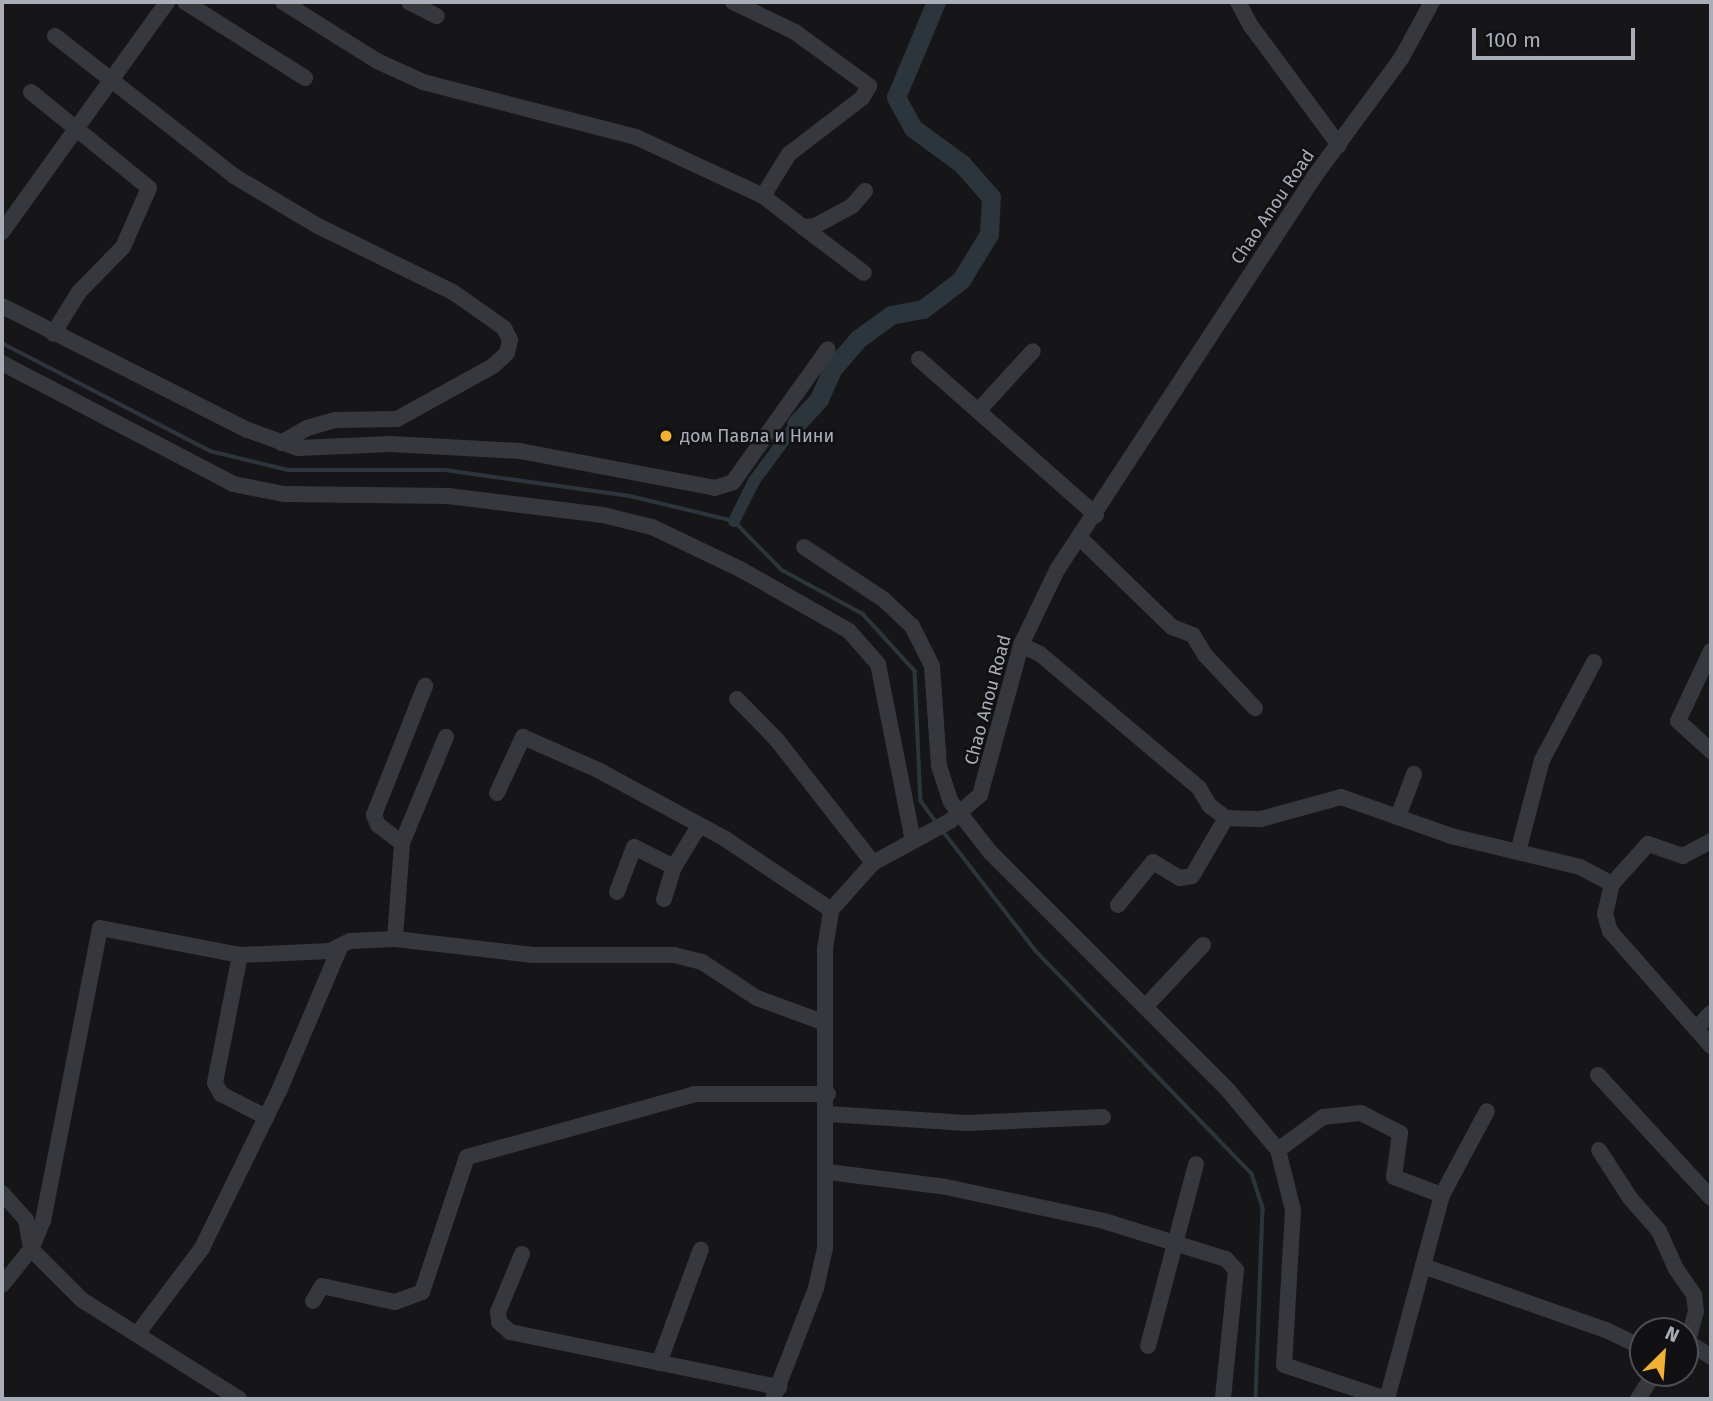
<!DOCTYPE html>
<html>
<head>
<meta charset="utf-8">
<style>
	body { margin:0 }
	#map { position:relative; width:1713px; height:1401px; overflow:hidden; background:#161618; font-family:"Fira Sans",sans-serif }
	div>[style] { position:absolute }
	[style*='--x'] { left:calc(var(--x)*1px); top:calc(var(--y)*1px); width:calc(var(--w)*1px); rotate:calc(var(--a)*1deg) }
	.stream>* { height:3.5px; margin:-1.75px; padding:0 1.75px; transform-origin:1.75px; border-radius:1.75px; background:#2c353c }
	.canal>* { height:12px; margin:-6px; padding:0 6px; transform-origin:6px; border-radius:6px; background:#2c353c }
	.river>* { height:19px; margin:-9.5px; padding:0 9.5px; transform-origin:9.5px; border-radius:9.5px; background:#2c353c }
	.minor>* { height:16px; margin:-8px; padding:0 8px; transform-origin:8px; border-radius:8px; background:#37383d }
	.dots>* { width:19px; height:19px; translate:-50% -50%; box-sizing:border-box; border:4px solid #111113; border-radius:50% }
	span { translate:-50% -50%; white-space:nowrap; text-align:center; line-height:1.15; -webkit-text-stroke:5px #111113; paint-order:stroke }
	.street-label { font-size:18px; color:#a8adb8 }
	.poi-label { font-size:18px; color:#a8adb8 }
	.left { translate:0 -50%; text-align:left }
	.frame { position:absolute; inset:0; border:4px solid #a8adb8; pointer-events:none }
	.north { position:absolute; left:1629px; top:1317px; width:70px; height:70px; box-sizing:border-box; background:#111113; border:2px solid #4d4f55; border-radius:50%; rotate:25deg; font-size:19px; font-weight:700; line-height:28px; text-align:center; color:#a8adb8 }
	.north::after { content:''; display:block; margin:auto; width:24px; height:32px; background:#f2b134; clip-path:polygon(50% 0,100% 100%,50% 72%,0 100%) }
	.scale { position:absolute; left:1472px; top:28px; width:163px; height:32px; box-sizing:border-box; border:4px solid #a8adb8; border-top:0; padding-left:9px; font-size:21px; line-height:24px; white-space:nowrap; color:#a8adb8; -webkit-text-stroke:5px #111113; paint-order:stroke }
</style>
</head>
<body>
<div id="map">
	<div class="stream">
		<i style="--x:2;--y:343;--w:234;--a:27.4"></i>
		<i style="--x:210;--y:451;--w:80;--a:13.7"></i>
		<i style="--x:288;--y:470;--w:157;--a:0"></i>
		<i style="--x:445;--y:470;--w:187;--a:8"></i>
		<i style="--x:630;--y:496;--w:107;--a:13.5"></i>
		<i style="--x:734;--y:521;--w:69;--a:45.6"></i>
		<i style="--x:782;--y:570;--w:92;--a:28.5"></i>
		<i style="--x:863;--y:614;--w:77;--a:47.6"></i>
		<i style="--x:915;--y:671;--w:130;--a:87.4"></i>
		<i style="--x:921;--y:801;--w:26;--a:54"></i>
		<i style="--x:943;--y:831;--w:152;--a:52.2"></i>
		<i style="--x:1036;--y:951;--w:310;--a:45.9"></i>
		<i style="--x:1252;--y:1174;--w:36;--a:72"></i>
		<i style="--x:1263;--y:1208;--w:191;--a:92.1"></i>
	</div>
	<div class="canal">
		<i style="--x:734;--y:521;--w:45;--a:-63.4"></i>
		<i style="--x:754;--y:481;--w:71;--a:-53.6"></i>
	</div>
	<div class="river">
		<i style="--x:796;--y:424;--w:34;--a:-47"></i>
		<i style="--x:819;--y:399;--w:34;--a:-66"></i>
		<i style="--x:833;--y:368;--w:38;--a:-49"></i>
		<i style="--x:858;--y:339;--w:41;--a:-36"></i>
		<i style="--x:891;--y:315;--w:33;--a:-11"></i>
		<i style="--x:923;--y:309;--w:48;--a:-37.3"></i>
		<i style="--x:961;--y:280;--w:54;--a:-58.7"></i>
		<i style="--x:989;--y:234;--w:37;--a:-87"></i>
		<i style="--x:991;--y:197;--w:44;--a:-131.3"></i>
		<i style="--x:962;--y:164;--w:61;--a:-143.7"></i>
		<i style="--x:913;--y:128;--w:35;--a:-119"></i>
		<i style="--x:896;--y:97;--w:103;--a:-67.2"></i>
	</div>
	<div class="minor">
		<i style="--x:185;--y:2;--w:142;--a:32.3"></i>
		<i style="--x:283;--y:2;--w:111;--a:32.1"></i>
		<i style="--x:377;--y:61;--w:51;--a:24.5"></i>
		<i style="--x:423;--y:82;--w:220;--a:14.5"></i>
		<i style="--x:636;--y:137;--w:140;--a:24.9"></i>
		<i style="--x:763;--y:196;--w:51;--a:37.8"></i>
		<i style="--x:803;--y:227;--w:12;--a:-5"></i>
		<i style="--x:815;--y:226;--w:42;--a:-28.4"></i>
		<i style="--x:852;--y:206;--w:20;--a:-49"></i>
		<i style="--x:409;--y:2;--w:31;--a:27"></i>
		<i style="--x:733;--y:2;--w:69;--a:25.8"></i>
		<i style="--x:795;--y:32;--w:92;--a:36.1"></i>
		<i style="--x:869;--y:86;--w:14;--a:120"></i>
		<i style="--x:862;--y:98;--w:92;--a:142.5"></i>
		<i style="--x:789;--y:154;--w:49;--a:121.8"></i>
		<i style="--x:1238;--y:2;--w:27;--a:62"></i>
		<i style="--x:1251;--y:26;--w:148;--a:53.5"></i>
		<i style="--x:55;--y:36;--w:227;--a:38"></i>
		<i style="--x:234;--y:176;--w:98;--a:30.8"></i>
		<i style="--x:318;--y:226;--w:150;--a:26.1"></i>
		<i style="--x:453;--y:292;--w:62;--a:35.2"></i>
		<i style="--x:504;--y:328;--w:13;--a:63"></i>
		<i style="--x:510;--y:340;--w:13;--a:103"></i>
		<i style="--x:507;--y:353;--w:19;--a:137"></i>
		<i style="--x:493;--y:366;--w:110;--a:151.1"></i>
		<i style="--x:397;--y:419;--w:62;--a:179.1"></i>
		<i style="--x:335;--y:420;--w:29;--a:164"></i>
		<i style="--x:307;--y:428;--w:30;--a:150"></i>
		<i style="--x:31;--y:92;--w:152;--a:39.1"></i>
		<i style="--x:149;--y:188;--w:64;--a:113.8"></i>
		<i style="--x:123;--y:247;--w:63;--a:134.4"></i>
		<i style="--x:79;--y:292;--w:49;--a:121.8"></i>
		<i style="--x:803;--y:227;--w:76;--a:37"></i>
		<i style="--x:2;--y:232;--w:283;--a:-54.3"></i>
		<i style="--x:2;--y:306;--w:275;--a:26.8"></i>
		<i style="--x:248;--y:430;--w:53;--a:19.8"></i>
		<i style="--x:298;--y:448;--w:93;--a:-2.5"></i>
		<i style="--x:391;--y:444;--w:129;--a:3.1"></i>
		<i style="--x:520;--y:451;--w:198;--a:10.7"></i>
		<i style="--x:715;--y:488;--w:19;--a:-18"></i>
		<i style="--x:733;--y:482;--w:163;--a:-54.5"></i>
		<i style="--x:919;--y:359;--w:236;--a:41.4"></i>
		<i style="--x:2;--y:363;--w:261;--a:27.6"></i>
		<i style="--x:233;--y:484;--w:52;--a:11.1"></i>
		<i style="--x:284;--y:494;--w:164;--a:0.7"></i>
		<i style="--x:448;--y:496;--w:156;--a:7"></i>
		<i style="--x:603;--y:515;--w:50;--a:13.8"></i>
		<i style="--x:652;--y:527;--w:98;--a:25.5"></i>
		<i style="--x:740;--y:569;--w:125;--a:29.6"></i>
		<i style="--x:849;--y:631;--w:44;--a:48.7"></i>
		<i style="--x:878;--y:664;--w:180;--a:78.8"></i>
		<i style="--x:978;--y:411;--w:81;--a:-47.5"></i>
		<i style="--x:1080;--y:538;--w:128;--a:44.1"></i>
		<i style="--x:1172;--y:627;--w:22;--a:21"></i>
		<i style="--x:1193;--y:635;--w:23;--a:59"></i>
		<i style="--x:1205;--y:655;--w:73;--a:46.7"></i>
		<i style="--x:804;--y:547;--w:95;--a:33.4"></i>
		<i style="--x:883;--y:599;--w:40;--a:43"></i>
		<i style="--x:912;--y:626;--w:45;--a:63.4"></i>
		<i style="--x:932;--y:666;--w:100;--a:86"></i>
		<i style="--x:939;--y:766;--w:38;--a:72"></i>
		<i style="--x:951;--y:802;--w:63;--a:52"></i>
		<i style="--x:990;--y:852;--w:335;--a:45"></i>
		<i style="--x:1227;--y:1089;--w:80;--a:50.1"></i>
		<i style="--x:1278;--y:1150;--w:62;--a:76"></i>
		<i style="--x:1293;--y:1210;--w:155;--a:93.3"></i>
		<i style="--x:1284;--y:1365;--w:108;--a:18.4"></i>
		<i style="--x:1021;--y:645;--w:21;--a:25"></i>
		<i style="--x:1040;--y:654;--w:208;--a:40.1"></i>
		<i style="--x:1199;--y:788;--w:21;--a:59"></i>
		<i style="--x:1210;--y:806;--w:20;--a:37"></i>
		<i style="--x:1226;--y:818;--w:35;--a:2"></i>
		<i style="--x:1261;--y:819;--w:83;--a:-15.4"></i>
		<i style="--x:1341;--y:797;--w:117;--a:19.5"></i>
		<i style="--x:1451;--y:836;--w:133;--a:13.5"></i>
		<i style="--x:1580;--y:867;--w:36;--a:28"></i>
		<i style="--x:1711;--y:651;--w:77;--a:115.2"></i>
		<i style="--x:1678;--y:721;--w:45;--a:42.3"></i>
		<i style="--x:737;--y:699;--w:57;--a:45.7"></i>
		<i style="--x:777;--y:740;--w:156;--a:52"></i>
		<i style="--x:497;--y:793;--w:62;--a:-65.1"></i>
		<i style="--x:523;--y:737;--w:82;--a:23.7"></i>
		<i style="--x:598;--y:770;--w:143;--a:28.4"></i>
		<i style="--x:724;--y:838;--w:129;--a:33.9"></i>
		<i style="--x:1398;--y:817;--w:46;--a:-69.6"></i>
		<i style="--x:1711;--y:841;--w:32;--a:152"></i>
		<i style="--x:1683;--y:856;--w:37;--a:-161"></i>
		<i style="--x:1648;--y:844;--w:54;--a:132"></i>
		<i style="--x:1612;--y:884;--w:31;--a:103"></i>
		<i style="--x:1605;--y:914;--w:18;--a:74"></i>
		<i style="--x:1610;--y:931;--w:153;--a:48.7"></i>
		<i style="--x:402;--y:843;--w:30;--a:-143"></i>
		<i style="--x:378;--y:825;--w:11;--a:-112"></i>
		<i style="--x:374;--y:815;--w:139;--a:-68.4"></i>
		<i style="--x:1518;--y:852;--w:95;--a:-75.4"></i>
		<i style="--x:1542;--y:760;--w:111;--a:-62"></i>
		<i style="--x:617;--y:892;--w:48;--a:-69.3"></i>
		<i style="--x:634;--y:847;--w:45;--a:26.6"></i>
		<i style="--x:664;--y:899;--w:34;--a:-73"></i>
		<i style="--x:674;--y:867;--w:48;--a:-58.6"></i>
		<i style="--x:1118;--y:905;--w:55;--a:-50.9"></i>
		<i style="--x:1153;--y:862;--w:31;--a:31"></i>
		<i style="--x:1180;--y:878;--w:12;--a:-9"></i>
		<i style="--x:1192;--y:876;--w:67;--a:-59.6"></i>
		<i style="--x:395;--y:939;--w:96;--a:-85.8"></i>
		<i style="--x:402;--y:843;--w:115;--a:-67.5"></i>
		<i style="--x:240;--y:955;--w:130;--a:101.1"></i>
		<i style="--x:215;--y:1083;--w:13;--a:61"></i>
		<i style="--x:221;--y:1094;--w:51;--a:27.1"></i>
		<i style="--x:1145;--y:1007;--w:85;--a:-46.9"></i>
		<i style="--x:1696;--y:1029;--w:22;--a:-47"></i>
		<i style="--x:1598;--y:1075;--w:167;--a:47.4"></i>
		<i style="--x:828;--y:1114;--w:139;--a:3.7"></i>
		<i style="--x:967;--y:1123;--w:136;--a:-2.5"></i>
		<i style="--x:1278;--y:1150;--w:56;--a:-36.3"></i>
		<i style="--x:1323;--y:1117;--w:38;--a:-6"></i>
		<i style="--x:1361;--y:1113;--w:44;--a:27.1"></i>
		<i style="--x:1400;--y:1133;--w:44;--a:97.8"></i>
		<i style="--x:1394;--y:1177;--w:51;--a:20.6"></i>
		<i style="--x:1599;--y:1150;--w:57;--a:57.1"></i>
		<i style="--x:1630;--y:1198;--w:44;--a:48.7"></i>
		<i style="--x:1659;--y:1231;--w:42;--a:65.9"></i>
		<i style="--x:1676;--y:1269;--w:32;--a:55"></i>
		<i style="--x:1694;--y:1295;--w:16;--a:83"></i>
		<i style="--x:1696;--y:1311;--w:31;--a:105"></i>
		<i style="--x:828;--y:1172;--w:119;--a:7.2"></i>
		<i style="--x:946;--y:1187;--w:162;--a:12.1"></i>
		<i style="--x:1104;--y:1221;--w:128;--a:17.3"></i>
		<i style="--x:1226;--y:1259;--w:15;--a:48"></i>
		<i style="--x:1236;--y:1270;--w:130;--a:95.8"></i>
		<i style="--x:2;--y:1193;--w:36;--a:48"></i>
		<i style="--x:26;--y:1220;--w:29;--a:80"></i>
		<i style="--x:31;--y:1249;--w:72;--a:45"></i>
		<i style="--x:82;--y:1300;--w:186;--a:32.2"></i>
		<i style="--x:522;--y:1254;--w:63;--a:112.5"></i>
		<i style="--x:498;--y:1312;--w:10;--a:84"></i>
		<i style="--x:499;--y:1322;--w:15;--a:42"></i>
		<i style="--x:510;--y:1332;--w:275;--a:11.6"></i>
		<i style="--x:1423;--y:1266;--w:194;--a:19.3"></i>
		<i style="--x:1606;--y:1330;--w:41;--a:25.9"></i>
		<i style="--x:2;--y:1285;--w:46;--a:-51.1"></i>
		<i style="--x:31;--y:1249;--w:30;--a:-67"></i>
		<i style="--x:43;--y:1221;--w:298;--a:-79"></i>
		<i style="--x:100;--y:928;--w:143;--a:10.9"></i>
		<i style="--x:240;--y:955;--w:90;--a:-2.5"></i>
		<i style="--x:330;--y:951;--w:22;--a:-27"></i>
		<i style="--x:350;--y:941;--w:45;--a:-2.5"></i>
		<i style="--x:395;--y:939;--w:139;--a:6.6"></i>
		<i style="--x:533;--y:955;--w:141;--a:0"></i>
		<i style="--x:674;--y:955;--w:29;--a:14"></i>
		<i style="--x:702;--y:962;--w:66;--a:33.2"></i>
		<i style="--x:757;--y:998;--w:72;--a:20.2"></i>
		<i style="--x:313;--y:1301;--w:17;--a:-59"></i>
		<i style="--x:322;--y:1286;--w:75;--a:12.4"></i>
		<i style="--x:395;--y:1302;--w:29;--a:-20"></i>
		<i style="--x:422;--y:1292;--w:142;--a:-71.6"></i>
		<i style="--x:467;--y:1157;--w:237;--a:-15.4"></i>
		<i style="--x:695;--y:1094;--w:133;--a:0"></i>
		<i style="--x:138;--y:1333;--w:106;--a:-53"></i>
		<i style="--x:202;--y:1248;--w:175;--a:-63.9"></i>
		<i style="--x:279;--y:1091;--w:156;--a:-67"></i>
		<i style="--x:1685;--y:1340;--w:31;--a:33"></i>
		<i style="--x:1148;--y:1346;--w:188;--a:-75.2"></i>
		<i style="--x:659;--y:1363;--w:121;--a:-69.8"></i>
		<i style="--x:773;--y:1399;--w:119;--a:-68.8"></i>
		<i style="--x:816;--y:1288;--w:41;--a:-77.3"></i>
		<i style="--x:825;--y:1248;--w:299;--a:-90"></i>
		<i style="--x:825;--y:949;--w:39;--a:-81"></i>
		<i style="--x:831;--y:910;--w:63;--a:-48.2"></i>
		<i style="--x:873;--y:863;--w:88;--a:-28.6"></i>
		<i style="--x:950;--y:821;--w:40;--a:-41"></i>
		<i style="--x:980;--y:795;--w:156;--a:-74.7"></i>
		<i style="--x:1021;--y:645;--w:83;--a:-64.4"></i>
		<i style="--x:1057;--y:570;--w:470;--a:-56.8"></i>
		<i style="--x:1314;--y:177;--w:149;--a:-53.7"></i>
		<i style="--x:1402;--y:57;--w:63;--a:-61.4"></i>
		<i style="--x:1387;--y:1399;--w:211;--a:-74.9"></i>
		<i style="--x:1442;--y:1195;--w:95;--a:-61.8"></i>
		<i style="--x:1638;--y:1399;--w:31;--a:-58"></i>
	</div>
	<div class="dots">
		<i style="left:666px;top:436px;background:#f2b134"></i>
	</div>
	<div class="street-label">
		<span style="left:1273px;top:207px;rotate:-56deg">Chao Anou Road</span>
		<span style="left:988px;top:700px;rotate:-75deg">Chao Anou Road</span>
	</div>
	<div class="poi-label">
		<span class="left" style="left:680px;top:436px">дом Павла и Нини</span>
	</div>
	<div class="frame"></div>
	<div class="north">N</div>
	<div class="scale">100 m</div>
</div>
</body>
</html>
